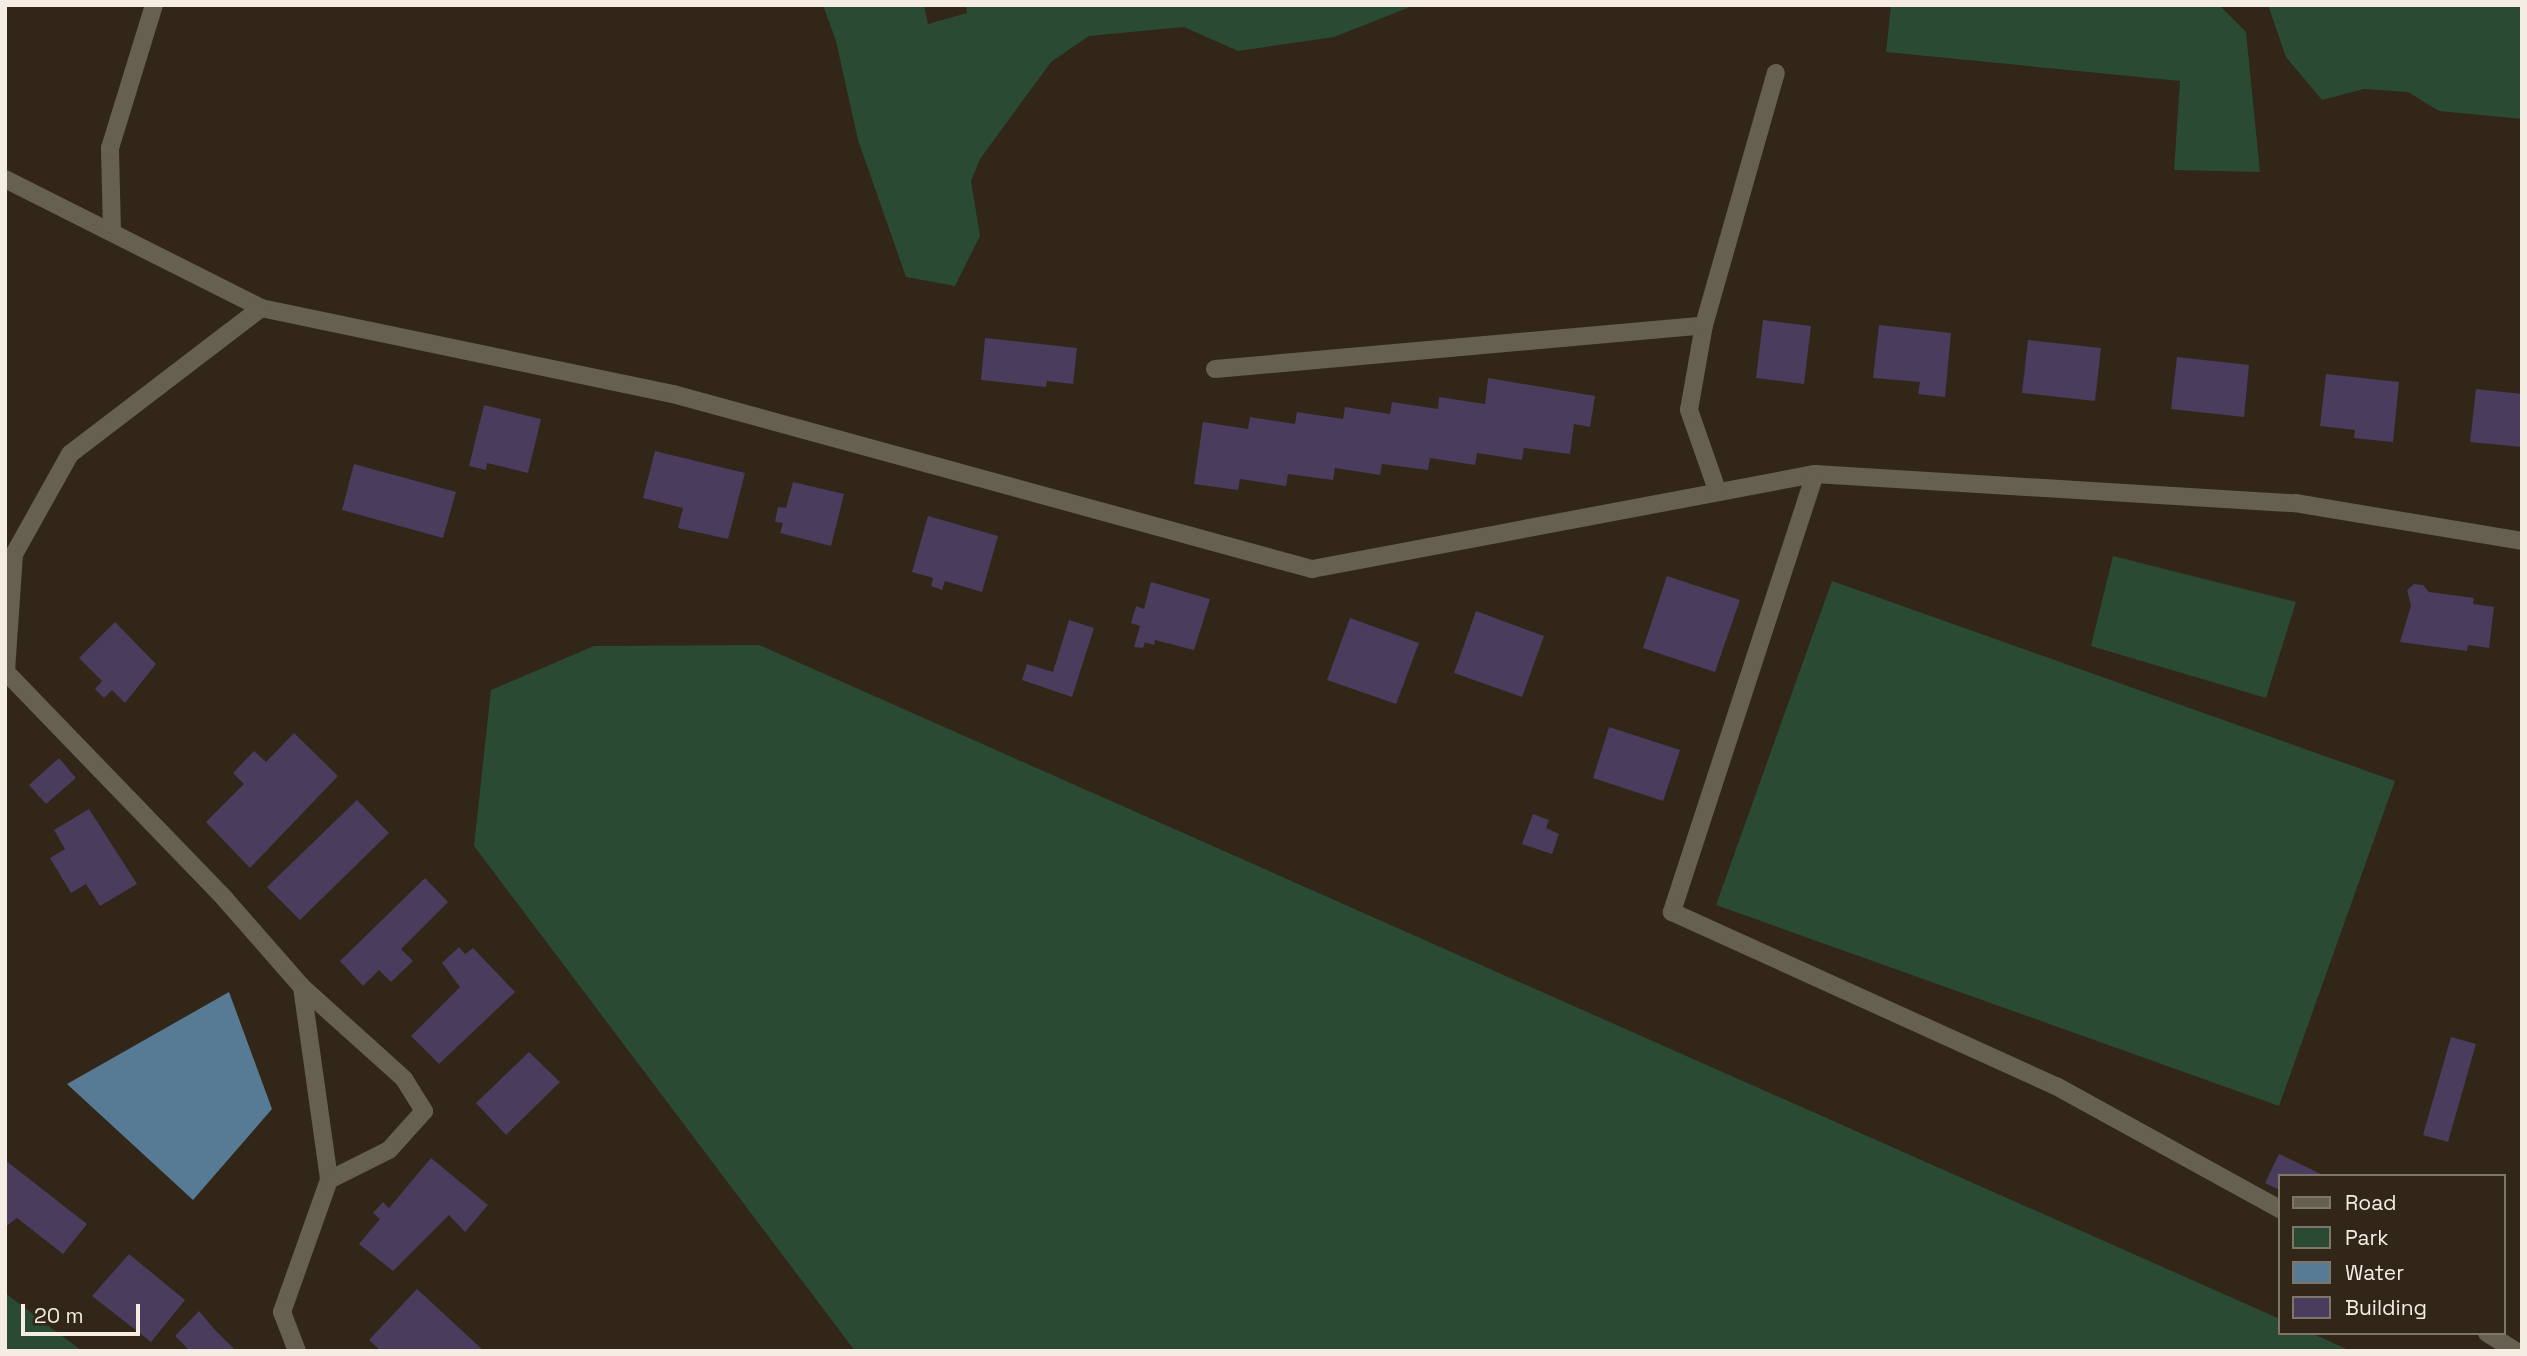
<!DOCTYPE html>
<html>
<head>
<meta charset="utf-8">
<style>
	body { margin:0 }
	#map { position:relative; width:2527px; height:1356px; overflow:hidden; background:#312618; font-family:"Space Grotesk",sans-serif }
	div>[style] { position:absolute }
	[style*='--x'] { left:calc(var(--x)*1px); top:calc(var(--y)*1px); width:calc(var(--w)*1px); rotate:calc(var(--a)*1deg) }
	.green>* { inset:0; background:#2a4a33 }
	.water>* { inset:0; background:#577b94 }
	.building>* { inset:0; background:#4a3c5d }
	.minor>* { height:18px; margin:-9px; padding:0 9px; transform-origin:9px; border-radius:9px; background:#656050 }
	span { translate:-50% -50%; white-space:nowrap; text-align:center; line-height:1.15; -webkit-text-stroke:5px #312618; paint-order:stroke }
	.frame { position:absolute; inset:0; border:7px solid #f5ede4; pointer-events:none }
	.legend { position:absolute; left:2278px; top:1174px; width:228px; height:161px; box-sizing:border-box; background:#312618; border:2px solid #7f766a; margin:0; padding:9px 12px; list-style:none; font-size:21px; color:#f5ede4 }
	.legend li { display:flex; align-items:center; gap:14px; height:35px }
	.legend b { width:35px; border:2px solid #7f766a }
	.scale { position:absolute; left:21px; top:1304px; width:119px; height:32px; box-sizing:border-box; border:4px solid #f5ede4; border-top:0; padding-left:9px; font-size:21px; line-height:24px; white-space:nowrap; color:#f5ede4; -webkit-text-stroke:5px #312618; paint-order:stroke }
</style>
</head>
<body>
<div id="map">
	<div class="green">
		<i style="clip-path:polygon(823px 5px,924px 5px,928px 24px,967px 13px,966px 5px,1415px 5px,1334px 37px,1238px 51px,1184px 27px,1089px 36px,1051px 62px,980px 159px,971px 181px,980px 236px,955px 286px,906px 277px,858px 140px,836px 41px)"></i>
		<i style="clip-path:polygon(1891px 5px,2219px 5px,2246px 32px,2260px 172px,2174px 170px,2180px 81px,1886px 52px)"></i>
		<i style="clip-path:polygon(2268px 5px,2522px 5px,2522px 119px,2439px 111px,2408px 92px,2364px 89px,2322px 100px,2286px 57px)"></i>
		<i style="clip-path:polygon(2113px 556px,2296px 602px,2266px 698px,2091px 646px)"></i>
		<i style="clip-path:polygon(1832px 581px,2395px 781px,2279px 1106px,1716px 905px)"></i>
		<i style="clip-path:polygon(759px 645px,2280px 1319px,2280px 1333px,2311px 1333px,2351px 1351px,855px 1351px,474px 846px,491px 690px,594px 646px)"></i>
		<i style="clip-path:polygon(5px 1293px,82px 1351px,5px 1351px)"></i>
	</div>
	<div class="water">
		<i style="clip-path:polygon(229px 992px,272px 1109px,193px 1200px,67px 1084px)"></i>
	</div>
	<div class="building">
		<i style="clip-path:polygon(1763px 320px,1811px 326px,1804px 384px,1756px 378px)"></i>
		<i style="clip-path:polygon(1879px 325px,1951px 333px,1945px 397px,1918px 394px,1920px 382px,1873px 378px)"></i>
		<i style="clip-path:polygon(985px 338px,1077px 348px,1073px 384px,1047px 381px,1046px 387px,981px 380px)"></i>
		<i style="clip-path:polygon(2028px 340px,2101px 348px,2095px 401px,2022px 393px)"></i>
		<i style="clip-path:polygon(2177px 357px,2249px 365px,2244px 417px,2171px 409px)"></i>
		<i style="clip-path:polygon(2326px 374px,2399px 382px,2393px 442px,2354px 438px,2355px 430px,2320px 426px)"></i>
		<i style="clip-path:polygon(1488px 378px,1595px 396px,1590px 427px,1574px 424px,1570px 454px,1524px 448px,1522px 460px,1477px 453px,1475px 465px,1430px 458px,1428px 470px,1382px 464px,1380px 475px,1335px 468px,1333px 480px,1288px 474px,1286px 486px,1240px 479px,1238px 490px,1194px 484px,1203px 422px,1248px 429px,1250px 417px,1295px 424px,1297px 412px,1343px 419px,1345px 407px,1390px 414px,1392px 402px,1438px 409px,1439px 397px,1485px 404px)"></i>
		<i style="clip-path:polygon(2476px 389px,2522px 394px,2522px 447px,2470px 442px)"></i>
		<i style="clip-path:polygon(484px 405px,541px 419px,528px 473px,487px 463px,486px 470px,469px 466px)"></i>
		<i style="clip-path:polygon(655px 451px,745px 473px,728px 539px,678px 528px,683px 508px,643px 498px)"></i>
		<i style="clip-path:polygon(354px 464px,456px 492px,443px 538px,342px 510px)"></i>
		<i style="clip-path:polygon(793px 482px,844px 494px,831px 546px,780px 533px,783px 523px,775px 522px,778px 507px,786px 508px)"></i>
		<i style="clip-path:polygon(928px 516px,998px 536px,982px 592px,945px 581px,942px 590px,931px 586px,933px 578px,912px 572px)"></i>
		<i style="clip-path:polygon(1667px 576px,1740px 600px,1715px 672px,1643px 648px)"></i>
		<i style="clip-path:polygon(1151px 582px,1210px 599px,1194px 650px,1155px 640px,1154px 645px,1145px 642px,1143px 648px,1134px 647px,1140px 626px,1131px 623px,1136px 606px,1144px 609px)"></i>
		<i style="clip-path:polygon(2414px 584px,2423px 585px,2429px 592px,2474px 598px,2473px 604px,2494px 607px,2489px 648px,2468px 645px,2467px 651px,2400px 642px,2411px 606px,2407px 590px)"></i>
		<i style="clip-path:polygon(1476px 611px,1544px 636px,1522px 697px,1454px 673px)"></i>
		<i style="clip-path:polygon(1350px 618px,1419px 643px,1396px 704px,1327px 680px)"></i>
		<i style="clip-path:polygon(1069px 620px,1094px 628px,1072px 697px,1022px 680px,1027px 664px,1053px 672px)"></i>
		<i style="clip-path:polygon(115px 622px,156px 664px,125px 703px,112px 690px,104px 698px,95px 689px,102px 681px,79px 658px)"></i>
		<i style="clip-path:polygon(1609px 727px,1680px 750px,1663px 801px,1593px 778px)"></i>
		<i style="clip-path:polygon(294px 733px,338px 776px,250px 868px,206px 822px,244px 784px,233px 773px,254px 751px,266px 762px)"></i>
		<i style="clip-path:polygon(59px 758px,76px 778px,46px 804px,29px 785px)"></i>
		<i style="clip-path:polygon(357px 800px,389px 833px,300px 920px,267px 887px)"></i>
		<i style="clip-path:polygon(89px 809px,137px 884px,100px 906px,86px 884px,71px 893px,50px 858px,65px 849px,54px 830px)"></i>
		<i style="clip-path:polygon(1533px 814px,1549px 820px,1546px 828px,1559px 834px,1552px 854px,1522px 844px)"></i>
		<i style="clip-path:polygon(425px 878px,448px 902px,401px 949px,413px 961px,391px 982px,379px 970px,363px 986px,340px 961px)"></i>
		<i style="clip-path:polygon(459px 947px,465px 954px,473px 948px,515px 992px,439px 1064px,411px 1036px,460px 987px,442px 963px)"></i>
		<i style="clip-path:polygon(2451px 1037px,2476px 1044px,2448px 1142px,2423px 1135px)"></i>
		<i style="clip-path:polygon(529px 1052px,560px 1082px,506px 1135px,476px 1103px)"></i>
		<i style="clip-path:polygon(2279px 1154px,2325px 1176px,2280px 1176px,2280px 1190px,2265px 1183px)"></i>
		<i style="clip-path:polygon(431px 1158px,488px 1205px,465px 1232px,449px 1215px,393px 1271px,359px 1244px,380px 1219px,373px 1213px,383px 1202px,389px 1208px)"></i>
		<i style="clip-path:polygon(5px 1160px,87px 1224px,63px 1254px,17px 1218px,5px 1227px)"></i>
		<i style="clip-path:polygon(129px 1254px,185px 1300px,151px 1342px,92px 1296px)"></i>
		<i style="clip-path:polygon(417px 1289px,484px 1351px,381px 1351px,369px 1340px)"></i>
		<i style="clip-path:polygon(199px 1311px,215px 1330px,236px 1351px,190px 1351px,175px 1336px)"></i>
	</div>
	<div class="minor">
		<i style="--x:5;--y:179;--w:287;--a:26.7"></i>
		<i style="--x:261;--y:308;--w:421;--a:11.8"></i>
		<i style="--x:673;--y:394;--w:663;--a:15.32"></i>
		<i style="--x:1312;--y:569;--w:512;--a:-10.7"></i>
		<i style="--x:1815;--y:474;--w:481;--a:3.5"></i>
		<i style="--x:2295;--y:503;--w:230;--a:9.5"></i>
		<i style="--x:112;--y:232;--w:84;--a:-91.4"></i>
		<i style="--x:110;--y:148;--w:150;--a:-72.9"></i>
		<i style="--x:261;--y:308;--w:240;--a:142.6"></i>
		<i style="--x:70;--y:454;--w:115;--a:119.2"></i>
		<i style="--x:14;--y:554;--w:118;--a:93.9"></i>
		<i style="--x:6;--y:672;--w:315;--a:46"></i>
		<i style="--x:225;--y:899;--w:117;--a:48.8"></i>
		<i style="--x:302;--y:987;--w:195;--a:82"></i>
		<i style="--x:329;--y:1180;--w:140;--a:109.6"></i>
		<i style="--x:282;--y:1312;--w:42;--a:69"></i>
		<i style="--x:1215;--y:369;--w:491;--a:-5.1"></i>
		<i style="--x:1815;--y:474;--w:461;--a:108.1"></i>
		<i style="--x:1672;--y:912;--w:422;--a:24.4"></i>
		<i style="--x:2056;--y:1086;--w:256;--a:28.8"></i>
		<i style="--x:1717;--y:490;--w:85;--a:-109.3"></i>
		<i style="--x:1689;--y:410;--w:86;--a:-80"></i>
		<i style="--x:1704;--y:325;--w:262;--a:-74.1"></i>
		<i style="--x:302;--y:987;--w:137;--a:42"></i>
		<i style="--x:404;--y:1079;--w:38;--a:58"></i>
		<i style="--x:424;--y:1111;--w:52;--a:131.9"></i>
		<i style="--x:389;--y:1150;--w:67;--a:153.4"></i>
		<i style="--x:2487;--y:1333;--w:34;--a:32"></i>
	</div>
	<div class="frame"></div>
	<ul class="legend">
	<li><b style="height:9px;background:#656050"></b>Road</li>
	<li><b style="height:19px;background:#2a4a33"></b>Park</li>
	<li><b style="height:19px;background:#577b94"></b>Water</li>
	<li><b style="height:19px;background:#4a3c5d"></b>Building</li>
	</ul>
	<div class="scale">20 m</div>
</div>
</body>
</html>
